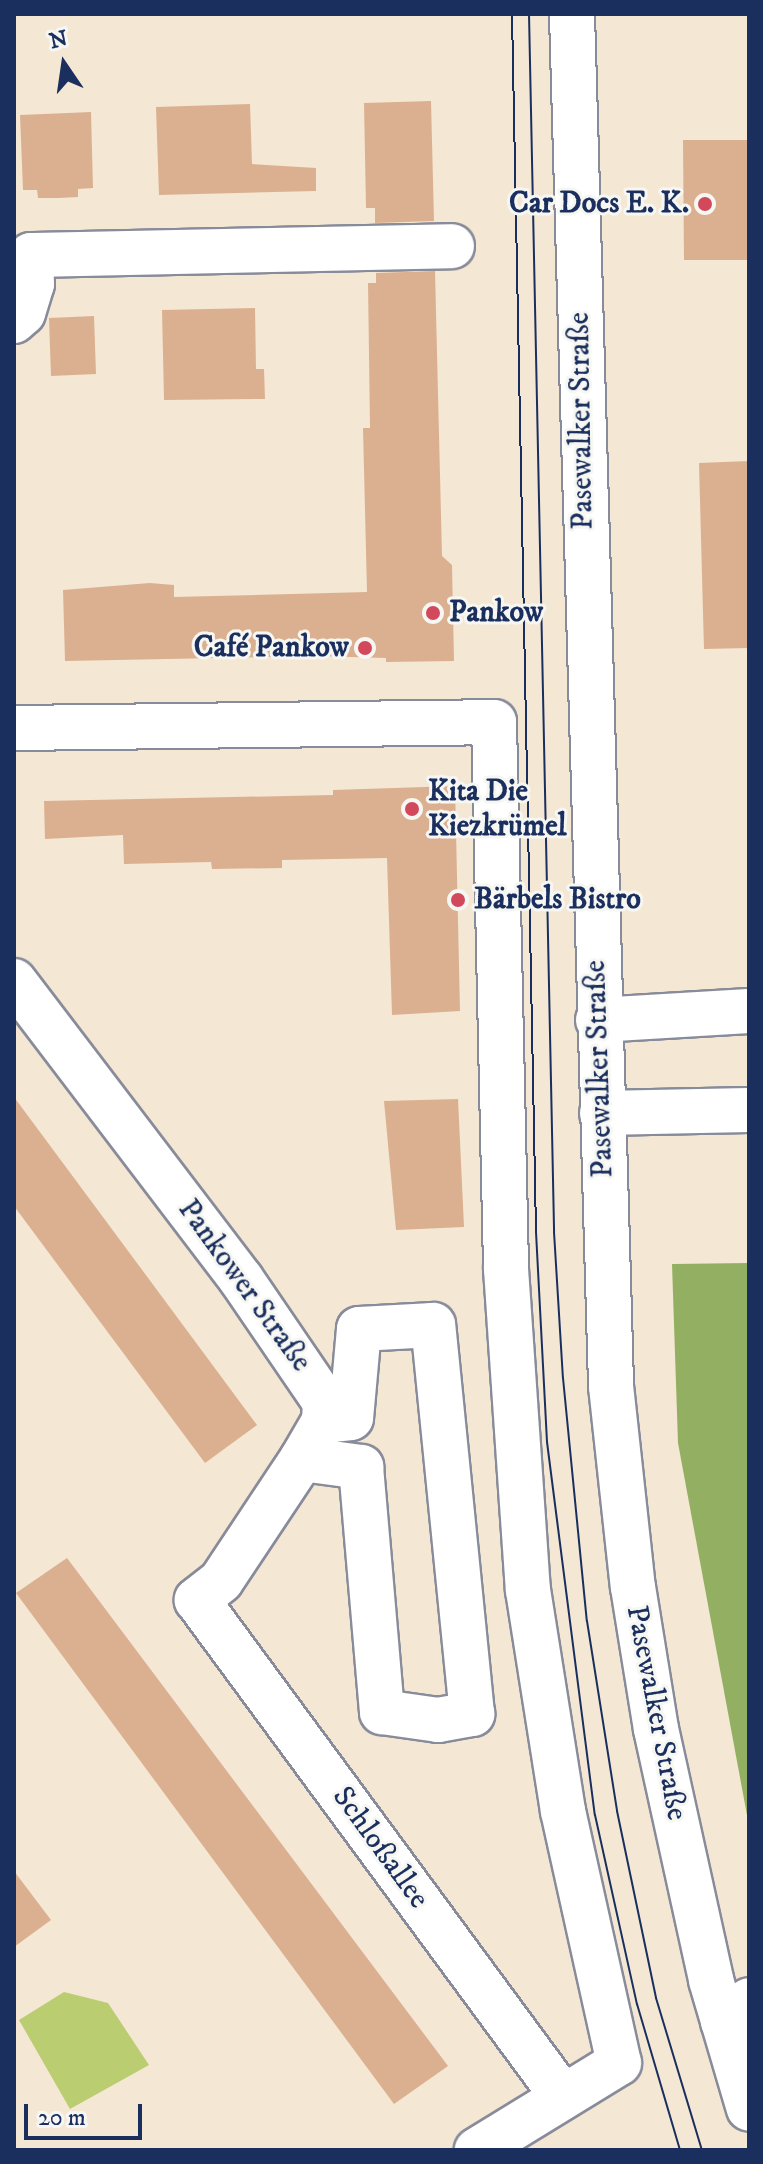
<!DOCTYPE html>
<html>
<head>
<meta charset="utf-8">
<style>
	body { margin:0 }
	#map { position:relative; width:763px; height:2164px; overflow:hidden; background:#f4e7d4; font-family:"IM FELL DW Pica",serif }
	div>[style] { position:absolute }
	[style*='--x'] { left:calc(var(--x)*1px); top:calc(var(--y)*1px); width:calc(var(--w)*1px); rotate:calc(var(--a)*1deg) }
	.green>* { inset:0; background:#bacd70 }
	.forest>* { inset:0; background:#93b062 }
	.building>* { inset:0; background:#dbb090 }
	.roads { filter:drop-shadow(2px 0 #888b99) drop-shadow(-2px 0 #888b99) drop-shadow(0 2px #888b99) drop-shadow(0 -2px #888b99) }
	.minor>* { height:44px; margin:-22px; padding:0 22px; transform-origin:22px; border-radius:22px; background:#fff }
	.major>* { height:44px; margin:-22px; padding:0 22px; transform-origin:22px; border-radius:22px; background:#fff }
	.highway>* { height:44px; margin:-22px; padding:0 22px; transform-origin:22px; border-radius:22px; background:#fff }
	.tram>* { height:2px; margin:-1px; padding:0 1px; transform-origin:1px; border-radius:1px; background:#1b2f5e }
	.dots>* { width:22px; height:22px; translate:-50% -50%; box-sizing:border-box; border:4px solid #f6f6f2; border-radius:50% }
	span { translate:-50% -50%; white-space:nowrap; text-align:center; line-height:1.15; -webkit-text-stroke:6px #f6f6f2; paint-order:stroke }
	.poi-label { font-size:30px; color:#1b2f5e; font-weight:700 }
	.right { translate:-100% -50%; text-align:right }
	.left { translate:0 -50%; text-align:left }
	.street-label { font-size:30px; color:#1b2f5e }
	.frame { position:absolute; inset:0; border:16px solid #1b2f5e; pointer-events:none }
	.north { position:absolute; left:24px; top:24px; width:80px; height:80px; -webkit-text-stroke:6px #f6f6f2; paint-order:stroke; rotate:347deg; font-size:22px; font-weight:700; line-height:32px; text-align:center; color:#1b2f5e }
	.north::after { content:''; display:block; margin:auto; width:28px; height:36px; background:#1b2f5e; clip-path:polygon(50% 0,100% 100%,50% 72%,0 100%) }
	.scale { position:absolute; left:24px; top:2104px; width:118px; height:36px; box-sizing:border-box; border:4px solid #1b2f5e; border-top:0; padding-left:10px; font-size:24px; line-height:28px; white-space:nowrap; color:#1b2f5e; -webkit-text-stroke:6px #f6f6f2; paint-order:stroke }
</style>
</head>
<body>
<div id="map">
	<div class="green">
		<i style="clip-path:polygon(64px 1992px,108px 2003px,149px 2065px,70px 2109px,19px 2020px)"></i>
	</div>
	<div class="forest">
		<i style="clip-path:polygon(749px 1263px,749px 1826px,678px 1443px,672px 1264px)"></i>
	</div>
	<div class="building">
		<i style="clip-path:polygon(431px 101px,434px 221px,375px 223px,375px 208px,366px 208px,364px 103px)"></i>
		<i style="clip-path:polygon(250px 104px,252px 164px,316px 168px,316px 191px,159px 195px,156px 107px)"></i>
		<i style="clip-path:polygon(91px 112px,93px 188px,78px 189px,78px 197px,59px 198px,38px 198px,37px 190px,23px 190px,20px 115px)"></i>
		<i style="clip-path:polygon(683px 140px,749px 140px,749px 260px,684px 260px)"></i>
		<i style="clip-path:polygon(435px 271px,442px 556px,452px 565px,454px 661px,386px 662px,386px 658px,316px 656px,65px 661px,63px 590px,150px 583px,174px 585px,174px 597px,367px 592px,363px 428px,370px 428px,368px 283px,376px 283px,376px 273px)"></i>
		<i style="clip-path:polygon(255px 308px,256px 369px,264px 369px,265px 399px,164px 400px,162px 310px)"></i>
		<i style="clip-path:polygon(94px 316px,96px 374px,51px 376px,49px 318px)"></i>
		<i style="clip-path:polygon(749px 461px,749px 648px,704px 649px,699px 463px)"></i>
		<i style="clip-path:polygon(455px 786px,460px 1011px,392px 1015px,387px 858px,282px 860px,282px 868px,212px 869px,211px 862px,124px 864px,123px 835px,45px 839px,44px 801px,333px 795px,333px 790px)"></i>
		<i style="clip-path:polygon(14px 1097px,257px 1425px,205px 1463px,14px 1206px)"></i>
		<i style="clip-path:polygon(458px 1099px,464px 1227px,396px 1230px,384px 1101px)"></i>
		<i style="clip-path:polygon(67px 1558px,448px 2066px,394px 2104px,16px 1593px)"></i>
		<i style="clip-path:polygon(14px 1871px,51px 1920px,14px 1947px)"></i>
	</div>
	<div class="roads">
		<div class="minor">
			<i style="--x:14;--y:321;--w:12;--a:-42"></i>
			<i style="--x:23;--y:313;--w:30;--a:-73"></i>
			<i style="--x:32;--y:284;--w:29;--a:-92"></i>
			<i style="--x:31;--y:255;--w:421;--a:-1.2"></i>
			<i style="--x:14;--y:728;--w:480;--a:-0.7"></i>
			<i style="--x:494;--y:722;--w:547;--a:88.74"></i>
			<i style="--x:506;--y:1269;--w:322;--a:86.1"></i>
			<i style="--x:528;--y:1590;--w:224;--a:81"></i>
			<i style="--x:563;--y:1811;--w:258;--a:77.5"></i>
			<i style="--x:619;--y:2063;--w:167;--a:148.5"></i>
			<i style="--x:14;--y:981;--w:375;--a:52.7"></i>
			<i style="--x:241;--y:1279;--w:149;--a:55.7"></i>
			<i style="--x:325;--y:1402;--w:19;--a:93"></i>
			<i style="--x:324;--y:1421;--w:44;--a:120.1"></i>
			<i style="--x:302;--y:1459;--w:146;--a:123.6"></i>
			<i style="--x:221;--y:1581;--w:31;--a:142"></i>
			<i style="--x:197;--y:1600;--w:617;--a:53.63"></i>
			<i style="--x:598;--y:1020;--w:151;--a:-3.4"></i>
			<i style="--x:602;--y:1113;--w:147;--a:-1.2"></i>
			<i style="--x:302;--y:1459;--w:60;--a:7.7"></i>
			<i style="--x:361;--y:1467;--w:246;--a:85.1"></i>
			<i style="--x:382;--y:1712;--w:57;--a:8.1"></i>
			<i style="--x:438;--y:1720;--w:35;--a:-10"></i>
			<i style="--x:472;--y:1714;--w:391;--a:-95.7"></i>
			<i style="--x:433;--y:1325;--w:74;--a:176.9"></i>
			<i style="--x:359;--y:1329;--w:89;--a:95.1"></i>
			<i style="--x:351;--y:1418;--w:27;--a:174"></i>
		</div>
		<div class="major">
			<i style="--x:572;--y:14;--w:1373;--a:88.37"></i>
			<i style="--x:611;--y:1386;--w:202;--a:83.8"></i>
			<i style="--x:633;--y:1587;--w:144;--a:80.8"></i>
			<i style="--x:656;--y:1729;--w:257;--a:77.6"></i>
			<i style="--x:711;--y:1980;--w:134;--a:73.6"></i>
		</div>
		<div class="highway">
			<i style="--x:723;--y:2022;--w:34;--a:-40"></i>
		</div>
	</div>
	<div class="tram">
		<i style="--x:512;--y:14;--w:1218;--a:88.87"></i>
		<i style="--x:536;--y:1232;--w:210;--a:87"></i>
		<i style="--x:547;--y:1442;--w:376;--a:82.7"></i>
		<i style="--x:595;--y:1815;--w:194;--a:77.5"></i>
		<i style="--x:637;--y:2004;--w:152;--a:73.6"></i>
		<i style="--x:529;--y:14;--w:1218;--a:88.82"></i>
		<i style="--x:554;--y:1232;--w:146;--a:86.5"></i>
		<i style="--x:563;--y:1378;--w:244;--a:84.4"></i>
		<i style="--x:587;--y:1621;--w:192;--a:81"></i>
		<i style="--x:617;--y:1811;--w:191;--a:78.2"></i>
		<i style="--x:656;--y:1998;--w:159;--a:73.2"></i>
	</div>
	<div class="dots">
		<i style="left:705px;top:204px;background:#d1495b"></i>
		<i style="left:433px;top:613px;background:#d1495b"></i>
		<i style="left:365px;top:648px;background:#d1495b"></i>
		<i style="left:412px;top:809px;background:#d1495b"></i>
		<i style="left:458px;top:900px;background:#d1495b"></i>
	</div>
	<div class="poi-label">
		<span class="right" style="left:689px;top:204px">Car Docs E. K.</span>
		<span class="left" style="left:449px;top:613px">Pankow</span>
		<span class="right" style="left:349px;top:648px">Café Pankow</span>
		<span class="left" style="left:428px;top:809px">Kita Die<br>Kiezkrümel</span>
		<span class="left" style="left:474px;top:900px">Bärbels Bistro</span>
	</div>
	<div class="street-label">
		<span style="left:582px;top:421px;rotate:-91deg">Pasewalker Straße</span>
		<span style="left:600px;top:1069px;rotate:-92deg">Pasewalker Straße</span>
		<span style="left:244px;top:1286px;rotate:54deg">Pankower Straße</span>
		<span style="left:656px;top:1713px;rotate:79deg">Pasewalker Straße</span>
		<span style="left:380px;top:1848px;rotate:54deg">Schloßallee</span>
	</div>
	<div class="frame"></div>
	<div class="north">N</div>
	<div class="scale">20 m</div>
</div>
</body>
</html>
